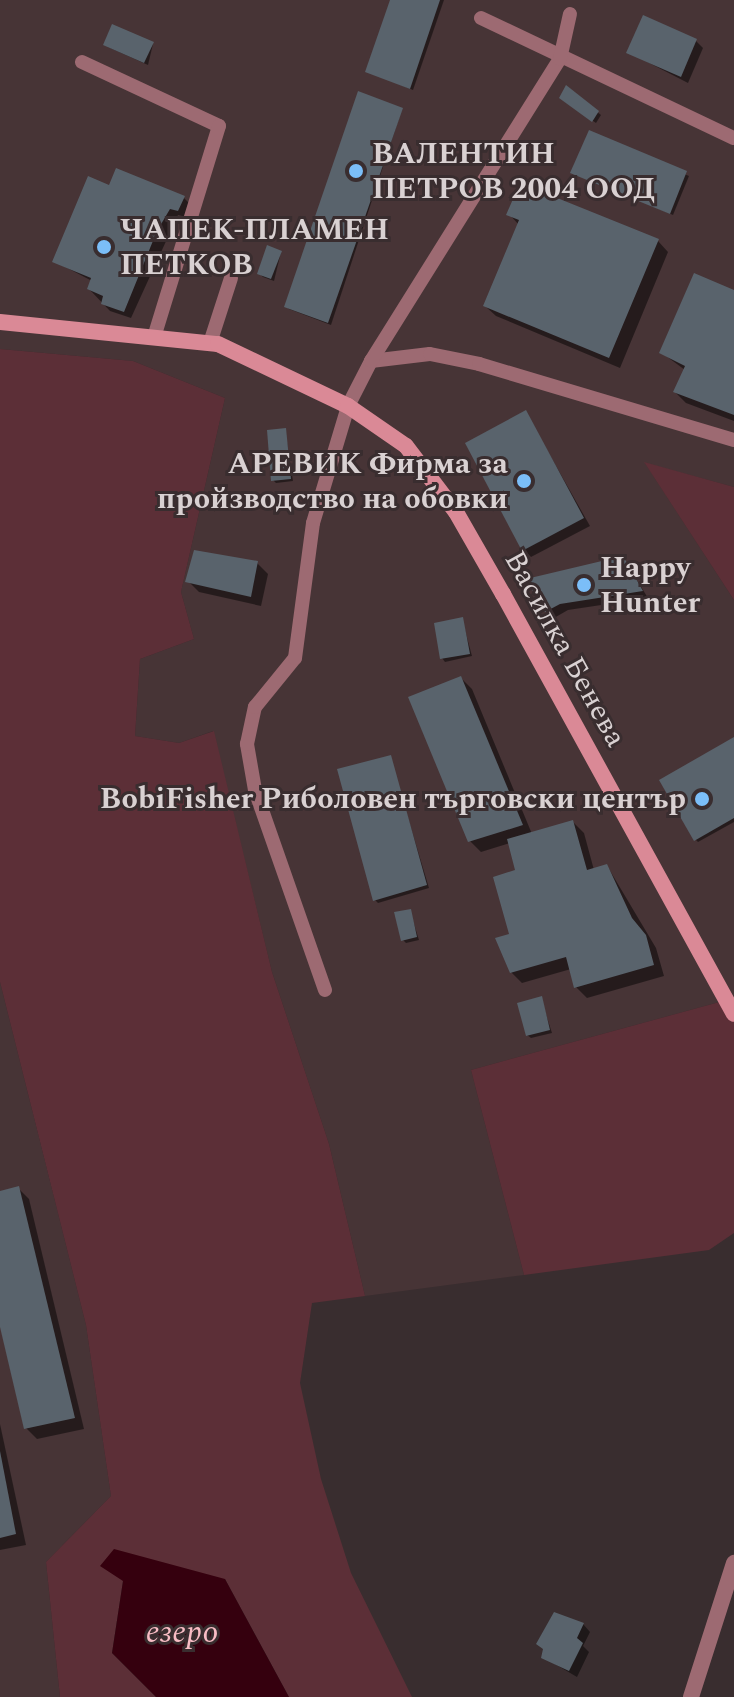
<!DOCTYPE html>
<html>
<head>
<meta charset="utf-8">
<style>
	body { margin:0 }
	#map { position:relative; width:734px; height:1697px; overflow:hidden; background:#392d2f; font-family:Spectral,serif }
	div>[style] { position:absolute }
	[style*='--x'] { left:calc(var(--x)*1px); top:calc(var(--y)*1px); width:calc(var(--w)*1px); rotate:calc(var(--a)*1deg) }
	.built>* { inset:0; background:#473436 }
	.green>* { inset:0; background:#5c2f37 }
	.water>* { inset:0; background:#35000e }
	.shadow>* { inset:0; background:#0007 }
	.building>* { inset:0; background:#59636c }
	.lane>* { height:14px; margin:-7px; padding:0 7px; transform-origin:7px; border-radius:7px; background:#9d6a72 }
	.street>* { height:16px; margin:-8px; padding:0 8px; transform-origin:8px; border-radius:8px; background:#9d6a72 }
	.secondary>* { height:16px; margin:-8px; padding:0 8px; transform-origin:8px; border-radius:8px; background:#da8996 }
	.dots>* { width:22px; height:22px; translate:-50% -50%; box-sizing:border-box; border:4px solid #392d2f; border-radius:50% }
	span { translate:-50% -50%; white-space:nowrap; text-align:center; line-height:1.15; -webkit-text-stroke:6px #392d2f; paint-order:stroke }
	.poi-label { font-size:30px; color:#d9d1d2; font-weight:700 }
	.left { translate:0 -50%; text-align:left }
	.right { translate:-100% -50%; text-align:right }
	.street-label { font-size:30px; color:#d9d1d2 }
	.water-label { font-size:32px; color:#f8bcc4; font-style:italic }
</style>
</head>
<body>
<div id="map">
	<div class="built">
		<i style="clip-path:polygon(0 0,734px 0,734px 487px,645px 463px,734px 600px,734px 998px,471px 1070px,524px 1275px,365px 1296px,329px 1144px,272px 972px,213px 731px,179px 743px,135px 736px,140px 659px,194px 639px,181px 592px,225px 398px,133px 361px,0 349px)"></i>
		<i style="clip-path:polygon(0 982px,86px 1325px,111px 1496px,46px 1562px,60px 1697px,0 1697px)"></i>
	</div>
	<div class="green">
		<i style="clip-path:polygon(0 349px,133px 361px,225px 398px,181px 592px,194px 639px,140px 659px,135px 736px,179px 743px,214px 731px,272px 972px,329px 1144px,365px 1296px,312px 1303px,300px 1383px,321px 1479px,351px 1573px,412px 1697px,289px 1697px,225px 1579px,123px 1581px,112px 1653px,156px 1697px,60px 1697px,46px 1562px,111px 1496px,86px 1325px,0 982px)"></i>
		<i style="clip-path:polygon(644px 462px,734px 487px,734px 600px)"></i>
		<i style="clip-path:polygon(734px 998px,734px 1233px,709px 1250px,524px 1275px,471px 1070px)"></i>
	</div>
	<div class="water">
		<i style="clip-path:polygon(114px 1549px,225px 1579px,289px 1697px,156px 1697px,112px 1653px,123px 1581px,100px 1566px)"></i>
	</div>
	<div class="shadow">
		<i style="clip-path:polygon(392px 0,444px 0,413px 90px,367px 71px)"></i>
		<i style="clip-path:polygon(696px 41px,703px 48px,688px 83px,628px 52px)"></i>
		<i style="clip-path:polygon(153px 44px,148px 65px,108px 47px)"></i>
		<i style="clip-path:polygon(567px 88px,601px 115px,596px 123px,564px 101px)"></i>
		<i style="clip-path:polygon(402px 109px,331px 325px,289px 309px,286px 306px)"></i>
		<i style="clip-path:polygon(590px 133px,689px 176px,673px 215px,573px 172px)"></i>
		<i style="clip-path:polygon(110px 187px,184px 198px,191px 205px,186px 217px,178px 215px,131px 318px,110px 311px,89px 289px,92px 281px,54px 261px)"></i>
		<i style="clip-path:polygon(509px 214px,658px 241px,668px 252px,620px 368px,496px 316px,485px 306px,519px 225px)"></i>
		<i style="clip-path:polygon(281px 252px,274px 281px,263px 277px,260px 274px)"></i>
		<i style="clip-path:polygon(734px 292px,734px 421px,686px 403px,675px 392px,685px 370px,662px 353px)"></i>
		<i style="clip-path:polygon(526px 413px,590px 526px,531px 557px,524px 550px)"></i>
		<i style="clip-path:polygon(285px 430px,293px 481px,276px 483px,273px 480px)"></i>
		<i style="clip-path:polygon(623px 558px,648px 598px,568px 610px,554px 618px,547px 611px)"></i>
		<i style="clip-path:polygon(257px 563px,268px 574px,261px 606px,199px 592px,188px 581px)"></i>
		<i style="clip-path:polygon(462px 619px,472px 656px,445px 662px,442px 658px)"></i>
		<i style="clip-path:polygon(461px 678px,472px 689px,532px 834px,573px 822px,584px 833px,594px 870px,609px 869px,656px 948px,664px 976px,587px 998px,576px 987px,571px 969px,522px 983px,511px 972px,518px 872px,510px 843px,481px 852px,470px 841px)"></i>
		<i style="clip-path:polygon(734px 739px,734px 822px,698px 842px,695px 839px)"></i>
		<i style="clip-path:polygon(390px 758px,429px 888px,378px 903px,375px 900px)"></i>
		<i style="clip-path:polygon(410px 911px,419px 940px,406px 943px,403px 940px)"></i>
		<i style="clip-path:polygon(541px 999px,552px 1033px,531px 1038px,527px 1035px)"></i>
		<i style="clip-path:polygon(18px 1188px,29px 1199px,84px 1429px,37px 1439px,26px 1428px,0 1318px,0 1193px)"></i>
		<i style="clip-path:polygon(0 1424px,26px 1545px,0 1550px)"></i>
		<i style="clip-path:polygon(583px 1624px,590px 1632px,583px 1646px,589px 1652px,577px 1677px,543px 1657px)"></i>
	</div>
	<div class="building">
		<i style="clip-path:polygon(390px 0,440px 0,410px 89px,365px 72px)"></i>
		<i style="clip-path:polygon(643px 15px,697px 39px,681px 77px,626px 53px)"></i>
		<i style="clip-path:polygon(112px 24px,154px 42px,144px 63px,103px 45px)"></i>
		<i style="clip-path:polygon(566px 85px,599px 111px,592px 122px,559px 98px)"></i>
		<i style="clip-path:polygon(358px 91px,403px 108px,328px 323px,284px 307px)"></i>
		<i style="clip-path:polygon(589px 130px,687px 171px,670px 214px,570px 173px)"></i>
		<i style="clip-path:polygon(116px 168px,185px 196px,178px 211px,170px 209px,157px 231px,124px 312px,101px 304px,103px 296px,87px 289px,91px 278px,52px 262px,88px 176px,109px 185px)"></i>
		<i style="clip-path:polygon(520px 183px,659px 239px,609px 358px,483px 306px,519px 220px,506px 215px)"></i>
		<i style="clip-path:polygon(267px 245px,282px 251px,271px 279px,257px 274px)"></i>
		<i style="clip-path:polygon(694px 273px,734px 290px,734px 415px,673px 392px,685px 366px,659px 353px)"></i>
		<i style="clip-path:polygon(526px 410px,584px 518px,522px 551px,465px 443px)"></i>
		<i style="clip-path:polygon(286px 428px,291px 479px,271px 481px,267px 430px)"></i>
		<i style="clip-path:polygon(194px 550px,258px 561px,251px 597px,185px 582px)"></i>
		<i style="clip-path:polygon(623px 556px,643px 591px,560px 604px,545px 612px,526px 579px)"></i>
		<i style="clip-path:polygon(463px 617px,470px 654px,440px 659px,434px 623px)"></i>
		<i style="clip-path:polygon(461px 676px,523px 825px,468px 842px,408px 697px)"></i>
		<i style="clip-path:polygon(734px 737px,734px 818px,694px 841px,659px 780px)"></i>
		<i style="clip-path:polygon(391px 755px,427px 885px,373px 901px,337px 769px)"></i>
		<i style="clip-path:polygon(573px 820px,587px 870px,607px 864px,632px 918px,646px 935px,654px 965px,574px 988px,566px 957px,510px 973px,495px 938px,509px 934px,493px 877px,515px 870px,507px 839px)"></i>
		<i style="clip-path:polygon(411px 909px,417px 937px,401px 941px,394px 912px)"></i>
		<i style="clip-path:polygon(542px 996px,550px 1030px,526px 1036px,517px 1003px)"></i>
		<i style="clip-path:polygon(19px 1186px,75px 1418px,24px 1429px,0 1327px,0 1191px)"></i>
		<i style="clip-path:polygon(0 1451px,16px 1534px,0 1538px)"></i>
		<i style="clip-path:polygon(554px 1612px,584px 1623px,577px 1638px,583px 1643px,569px 1671px,541px 1658px,543px 1649px,536px 1644px)"></i>
	</div>
	<div class="lane">
		<i style="--x:481;--y:18;--w:280;--a:25.4"></i>
		<i style="--x:82;--y:62;--w:151;--a:25"></i>
		<i style="--x:219;--y:126;--w:218;--a:107.1"></i>
		<i style="--x:210;--y:343;--w:68;--a:-72.1"></i>
		<i style="--x:371;--y:361;--w:59;--a:-6.8"></i>
		<i style="--x:430;--y:354;--w:50;--a:11.5"></i>
		<i style="--x:479;--y:364;--w:266;--a:16.6"></i>
		<i style="--x:325;--y:990;--w:212;--a:-109.3"></i>
		<i style="--x:255;--y:790;--w:47;--a:-99.9"></i>
		<i style="--x:247;--y:744;--w:38;--a:-78"></i>
		<i style="--x:255;--y:707;--w:63;--a:-50.8"></i>
		<i style="--x:295;--y:658;--w:136;--a:-82.4"></i>
		<i style="--x:313;--y:523;--w:122;--a:-73.3"></i>
		<i style="--x:348;--y:406;--w:51;--a:-62.9"></i>
		<i style="--x:371;--y:361;--w:356;--a:-58"></i>
		<i style="--x:560;--y:59;--w:46;--a:-77.5"></i>
	</div>
	<div class="street">
		<i style="--x:691;--y:1697;--w:141;--a:-72.2"></i>
	</div>
	<div class="secondary">
		<i style="--x:0;--y:322;--w:219;--a:5.8"></i>
		<i style="--x:218;--y:344;--w:144;--a:25.5"></i>
		<i style="--x:348;--y:406;--w:70;--a:34.6"></i>
		<i style="--x:406;--y:446;--w:83;--a:52.9"></i>
		<i style="--x:456;--y:512;--w:95;--a:60.2"></i>
		<i style="--x:503;--y:594;--w:479;--a:61.2"></i>
	</div>
	<div class="dots">
		<i style="left:356px;top:171px;background:#7bbef8"></i>
		<i style="left:104px;top:247px;background:#7bbef8"></i>
		<i style="left:524px;top:481px;background:#7bbef8"></i>
		<i style="left:584px;top:585px;background:#7bbef8"></i>
		<i style="left:702px;top:799px;background:#7bbef8"></i>
	</div>
	<div class="poi-label">
		<span class="left" style="left:372px;top:171px">ВАЛЕНТИН<br>ПЕТРОВ 2004 ООД</span>
		<span class="left" style="left:120px;top:247px">ЧАПЕК-ПЛАМЕН<br>ПЕТКОВ</span>
		<span class="right" style="left:508px;top:481px">АРЕВИК Фирма за<br>пройзводство на обовки</span>
		<span class="left" style="left:600px;top:585px">Happy<br>Hunter</span>
		<span class="right" style="left:686px;top:799px">BobiFisher Риболовен търговски център</span>
	</div>
	<div class="street-label">
		<span style="left:565px;top:649px;rotate:61deg">Василка Бенева</span>
	</div>
	<div class="water-label">
		<span style="left:182px;top:1633px">езеро</span>
	</div>
</div>
</body>
</html>
